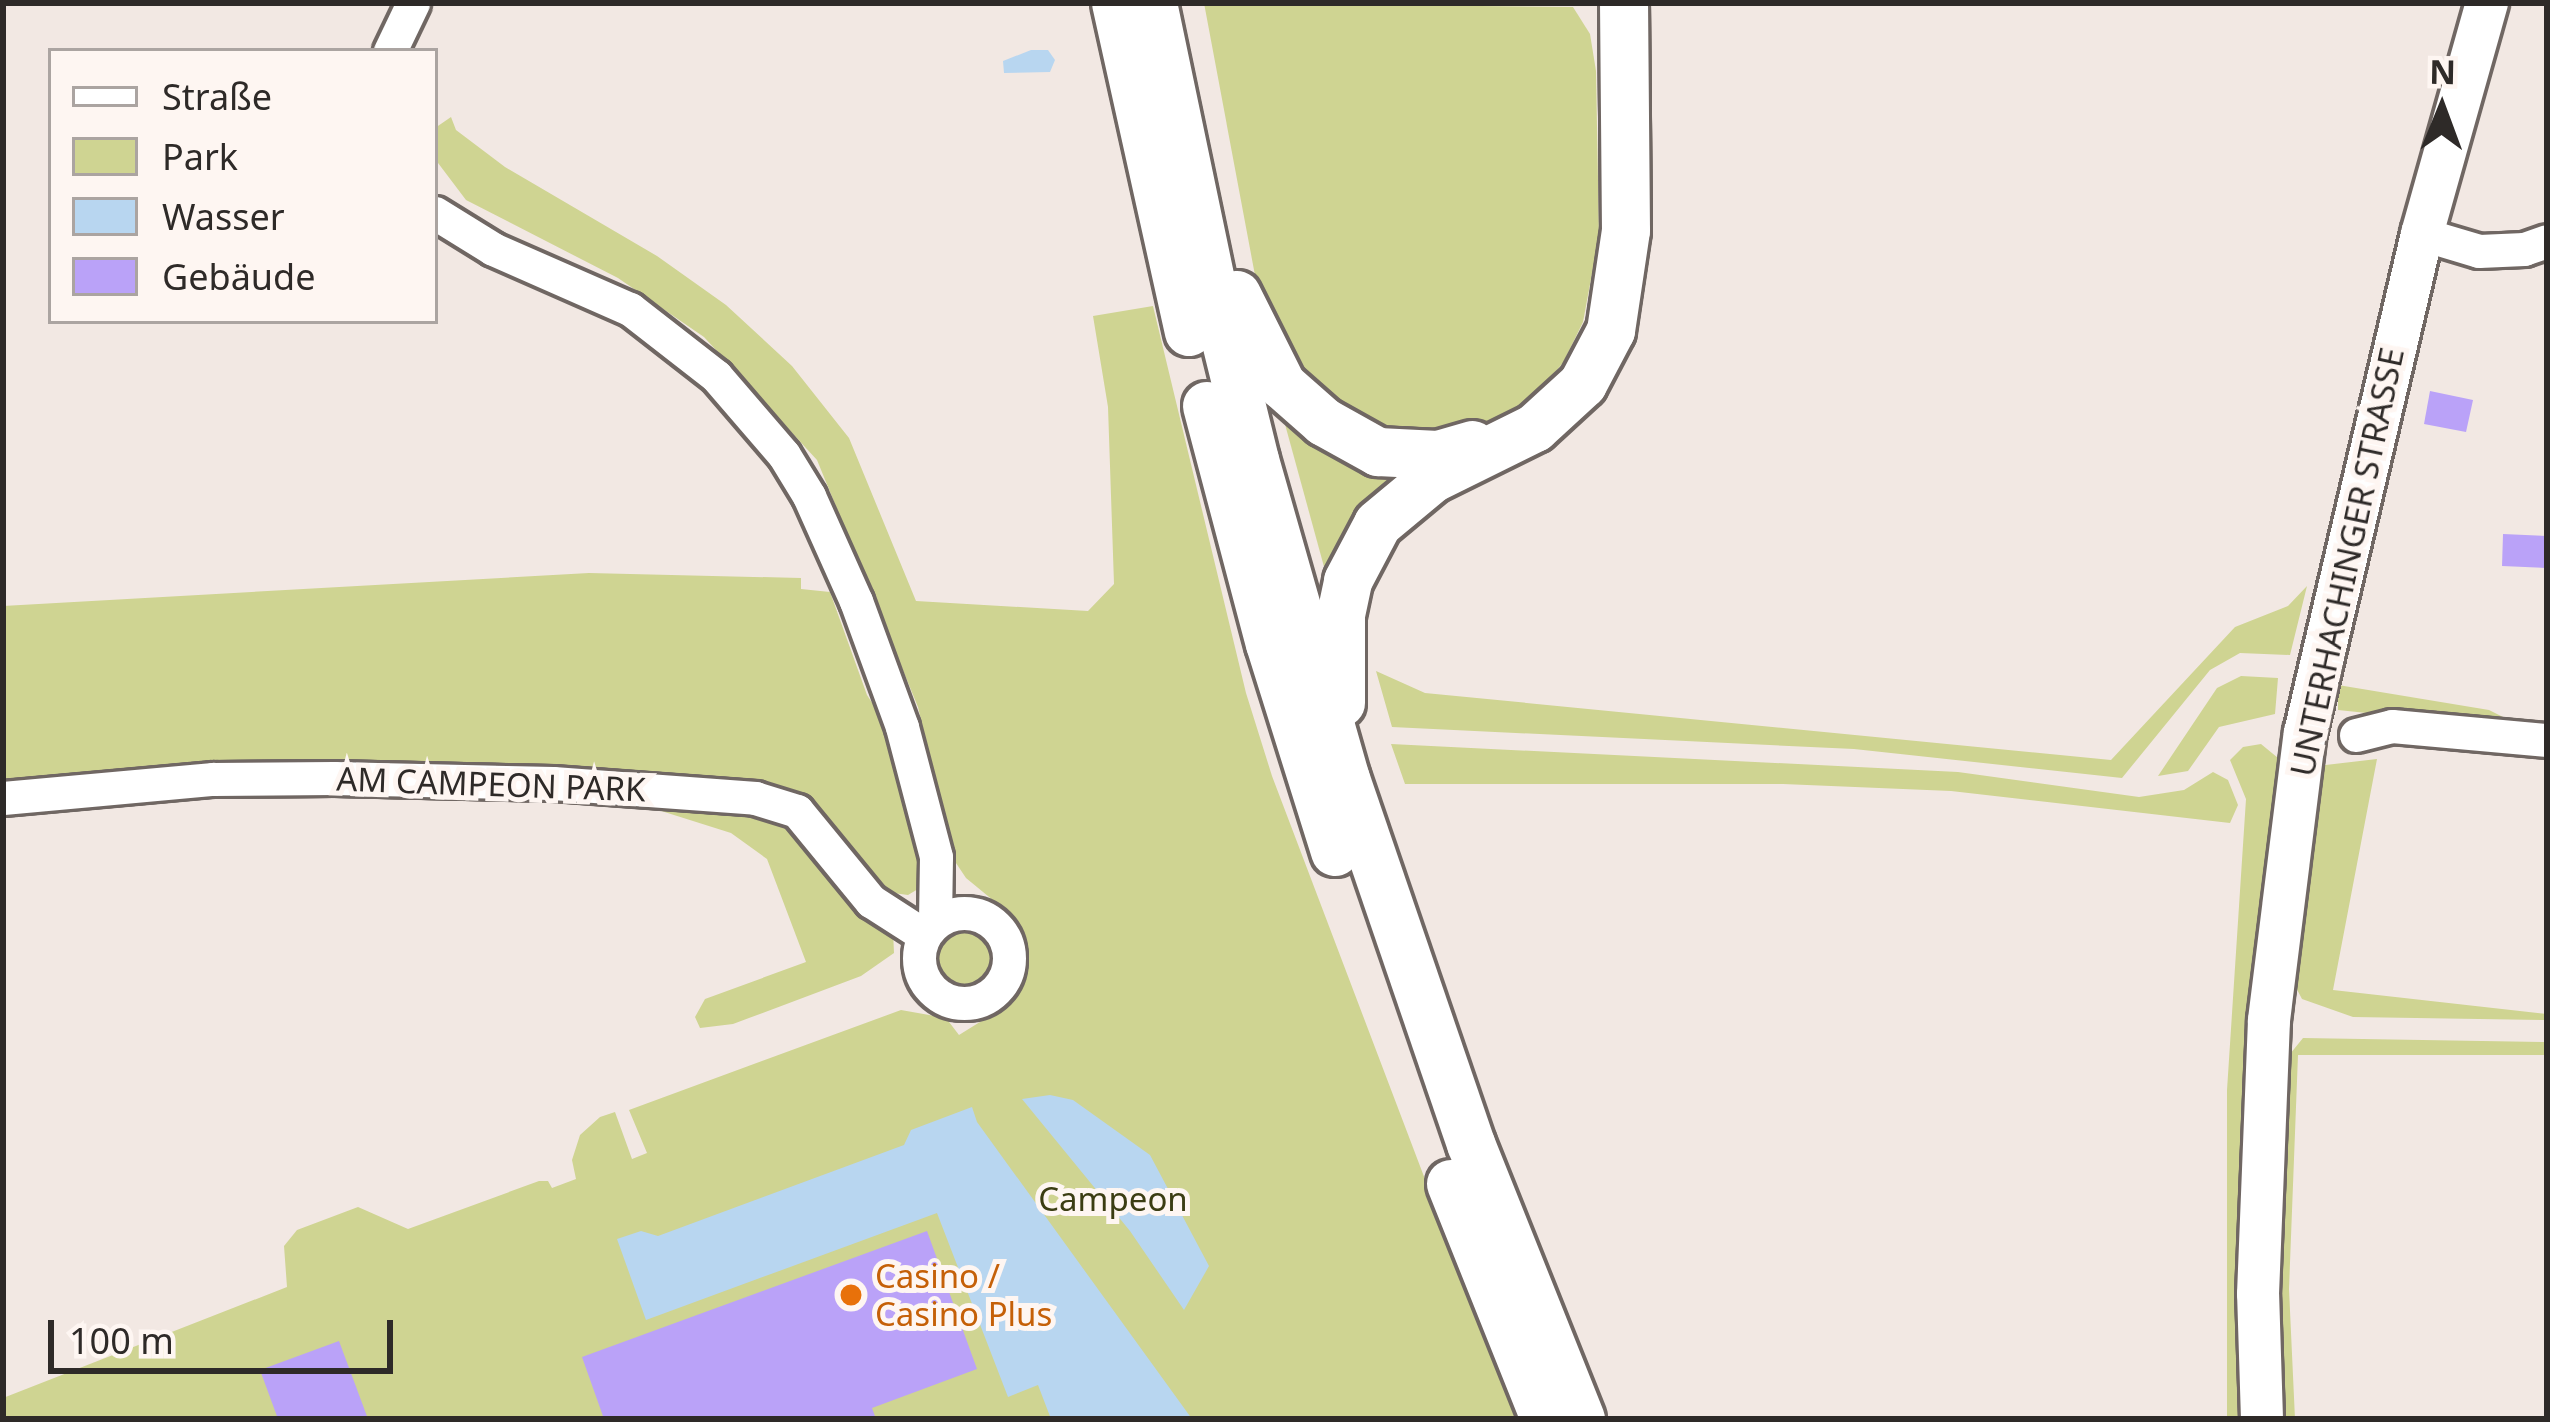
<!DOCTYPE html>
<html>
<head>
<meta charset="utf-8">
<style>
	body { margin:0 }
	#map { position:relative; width:2550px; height:1422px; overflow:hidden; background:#f2e8e3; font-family:"Noto Sans",sans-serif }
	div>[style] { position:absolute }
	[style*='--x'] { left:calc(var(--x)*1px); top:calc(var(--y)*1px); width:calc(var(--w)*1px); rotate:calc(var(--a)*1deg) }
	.green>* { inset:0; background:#cfd492 }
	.round { border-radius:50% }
	.water>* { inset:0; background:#b8d6f0 }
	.building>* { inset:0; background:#baa2f8 }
	.roads { filter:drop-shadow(3px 0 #706763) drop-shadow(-3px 0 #706763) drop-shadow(0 3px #706763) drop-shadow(0 -3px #706763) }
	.minor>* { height:33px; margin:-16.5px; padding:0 16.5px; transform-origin:16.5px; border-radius:16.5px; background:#fff }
	.minor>.ring { margin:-16.5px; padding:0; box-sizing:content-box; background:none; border:33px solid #fff; border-radius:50% }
	.major>* { height:42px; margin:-21px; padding:0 21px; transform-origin:21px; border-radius:21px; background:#fff }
	.highway>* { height:48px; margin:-24px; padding:0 24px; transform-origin:24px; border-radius:24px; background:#fff }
	.dots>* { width:33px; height:33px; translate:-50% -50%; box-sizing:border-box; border:6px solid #fef6f2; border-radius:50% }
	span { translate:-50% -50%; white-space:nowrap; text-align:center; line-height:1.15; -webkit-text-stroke:10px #fef6f2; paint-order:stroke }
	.street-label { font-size:33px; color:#2e2a28 }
	.park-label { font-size:33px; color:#3b3d13 }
	.food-label { font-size:33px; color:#c56008 }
	.left { translate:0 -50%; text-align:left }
	.frame { position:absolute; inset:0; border:6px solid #2e2a28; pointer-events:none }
	.legend { position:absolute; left:48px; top:48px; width:390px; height:276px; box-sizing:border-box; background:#fef6f2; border:3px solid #aba4a1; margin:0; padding:15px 21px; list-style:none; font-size:36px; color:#2e2a28 }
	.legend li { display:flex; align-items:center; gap:24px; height:60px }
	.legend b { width:60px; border:3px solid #aba4a1 }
	.north { position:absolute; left:2382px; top:48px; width:120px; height:120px; -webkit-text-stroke:9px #fef6f2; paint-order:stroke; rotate:1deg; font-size:33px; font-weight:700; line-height:48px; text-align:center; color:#2e2a28 }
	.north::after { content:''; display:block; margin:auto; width:42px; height:54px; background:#2e2a28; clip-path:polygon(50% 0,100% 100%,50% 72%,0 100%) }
	.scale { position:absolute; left:48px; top:1320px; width:345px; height:54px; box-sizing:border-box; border:6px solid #2e2a28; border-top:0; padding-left:15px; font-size:36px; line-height:42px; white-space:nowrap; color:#2e2a28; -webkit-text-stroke:9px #fef6f2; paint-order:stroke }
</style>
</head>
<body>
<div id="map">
	<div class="green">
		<i style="clip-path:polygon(1204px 3px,1573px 7px,1590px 34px,1596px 71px,1599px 236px,1583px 322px,1563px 363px,1529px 402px,1481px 429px,1390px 438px,1323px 404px,1263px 318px)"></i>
		<i style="clip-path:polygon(451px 117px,456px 130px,505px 167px,657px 256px,726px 305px,792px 366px,849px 438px,916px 601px,1088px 611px,1114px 584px,1108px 407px,1093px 316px,1153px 306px,1246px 693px,1272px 776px,1516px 1419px,3px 1419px,3px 1398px,287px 1287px,284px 1246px,297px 1230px,358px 1207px,408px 1229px,539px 1181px,548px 1181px,552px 1188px,576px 1179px,572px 1160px,580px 1135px,600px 1117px,615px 1112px,632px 1159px,647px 1153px,629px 1110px,901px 1010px,946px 1018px,959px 1035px,1004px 1007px,1022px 976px,1023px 948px,1011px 915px,966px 878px,954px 860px,918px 707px,817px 460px,704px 337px,618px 278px,466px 200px,435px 159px,435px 128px)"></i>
		<i style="clip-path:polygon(1280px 406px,1421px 468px,1329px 585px)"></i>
		<i style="clip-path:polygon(589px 573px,801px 578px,801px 589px,830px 592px,867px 695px,880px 715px,920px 856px,924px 878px,918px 889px,908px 895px,886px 892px,801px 797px,3px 786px,3px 606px)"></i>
		<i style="clip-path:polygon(2307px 586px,2290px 655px,2240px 653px,2210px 670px,2122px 778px,1854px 749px,1392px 727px,1376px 671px,1425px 693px,2111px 760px,2235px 627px,2288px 606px)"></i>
		<i style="clip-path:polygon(2241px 676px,2278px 678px,2275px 714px,2219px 727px,2188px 771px,2158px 776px,2217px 688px)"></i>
		<i style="clip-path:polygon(2338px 685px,2489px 710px,2529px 730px,2338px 710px)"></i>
		<i style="clip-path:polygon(1391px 744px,1958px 772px,2139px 797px,2184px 790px,2213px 772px,2228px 780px,2238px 805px,2230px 823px,1951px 791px,1783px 784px,1405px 784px)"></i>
		<i style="clip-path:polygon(2261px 744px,2278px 758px,2247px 1074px,2248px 1419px,2227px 1419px,2227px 1090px,2246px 799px,2230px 760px,2243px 747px)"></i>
		<i style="clip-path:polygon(2377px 759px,2333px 990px,2547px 1014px,2547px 1020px,2353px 1017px,2302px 999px,2292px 980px,2317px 766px)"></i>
		<i style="clip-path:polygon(661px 802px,752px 810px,780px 822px,893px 931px,894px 953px,861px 976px,733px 1024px,700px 1028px,695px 1017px,705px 999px,806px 962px,767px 859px,731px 833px,655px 809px)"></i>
		<i class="round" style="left:927px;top:921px;width:72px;height:72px"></i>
		<i style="clip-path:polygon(2303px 1038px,2547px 1042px,2547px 1055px,2298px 1055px,2289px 1289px,2295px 1419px,2276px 1419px,2272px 1294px,2286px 1059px)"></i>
	</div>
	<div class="water">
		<i style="clip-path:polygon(1031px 50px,1048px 50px,1055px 60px,1050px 72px,1004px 73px,1003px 61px)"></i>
		<i style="clip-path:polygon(1050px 1095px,1073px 1100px,1150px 1155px,1209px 1266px,1184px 1310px,1130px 1231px,1022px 1099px)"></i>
		<i style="clip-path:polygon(972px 1107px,977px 1122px,1192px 1419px,1051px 1419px,1038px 1385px,1008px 1397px,937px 1213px,646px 1320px,617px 1239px,641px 1231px,658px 1236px,904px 1145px,911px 1130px)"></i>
	</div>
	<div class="building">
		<i style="clip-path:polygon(2430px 391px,2473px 400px,2466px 432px,2424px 424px)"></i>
		<i style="clip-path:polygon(2503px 534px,2547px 536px,2547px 568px,2502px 566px)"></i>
		<i style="clip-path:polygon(927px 1231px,977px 1369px,872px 1408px,876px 1419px,604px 1419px,582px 1357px)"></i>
		<i style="clip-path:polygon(339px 1341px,368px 1419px,278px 1419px,260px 1370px)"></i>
	</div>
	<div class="roads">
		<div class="minor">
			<i style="--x:390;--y:51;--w:53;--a:-64.4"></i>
			<i style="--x:435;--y:213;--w:68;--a:31.8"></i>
			<i style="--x:493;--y:249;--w:150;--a:23.7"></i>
			<i style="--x:630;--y:309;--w:109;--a:37.9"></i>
			<i style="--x:716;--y:376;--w:104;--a:49.3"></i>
			<i style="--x:784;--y:455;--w:48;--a:58.6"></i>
			<i style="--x:809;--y:496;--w:115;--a:65.9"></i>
			<i style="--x:856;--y:601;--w:134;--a:69.9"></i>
			<i style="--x:902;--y:727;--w:134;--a:75.3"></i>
			<i style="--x:936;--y:857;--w:65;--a:90.9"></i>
			<i style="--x:2422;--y:234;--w:59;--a:16.6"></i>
			<i style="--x:2479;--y:251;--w:45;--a:-2.5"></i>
			<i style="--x:2524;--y:249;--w:24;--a:-19"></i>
			<i style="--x:2356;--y:735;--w:37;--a:-14"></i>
			<i style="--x:2392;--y:726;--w:156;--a:5.2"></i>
			<i style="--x:3;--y:798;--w:211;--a:-5.2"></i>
			<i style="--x:213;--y:779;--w:121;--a:-0.5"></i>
			<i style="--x:334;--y:778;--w:219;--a:1.3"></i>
			<i style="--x:553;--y:783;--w:203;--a:4.2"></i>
			<i style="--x:755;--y:798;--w:44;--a:17.2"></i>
			<i style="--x:797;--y:811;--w:117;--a:50.6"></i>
			<i style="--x:871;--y:901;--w:63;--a:32.7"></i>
			<i class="ring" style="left:919px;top:913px;width:57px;height:57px"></i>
		</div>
		<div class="major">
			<i style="--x:2262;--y:1419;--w:125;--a:-91.8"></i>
			<i style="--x:2258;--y:1294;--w:274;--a:-87.7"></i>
			<i style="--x:2269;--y:1020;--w:289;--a:-82.9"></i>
			<i style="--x:2305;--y:733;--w:513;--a:-76.8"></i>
			<i style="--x:2422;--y:234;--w:240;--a:-74.3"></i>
		</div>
		<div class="highway">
			<i style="--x:1116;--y:3;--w:337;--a:77.5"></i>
			<i style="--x:1153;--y:3;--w:280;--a:78.2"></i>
			<i style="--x:1210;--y:277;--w:188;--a:76.2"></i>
			<i style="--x:1255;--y:460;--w:332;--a:74.1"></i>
			<i style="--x:1346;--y:779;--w:386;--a:71.1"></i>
			<i style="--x:1471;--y:1144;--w:296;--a:68.2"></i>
			<i style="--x:1237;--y:295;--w:101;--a:63.4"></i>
			<i style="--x:1282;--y:385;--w:56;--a:41.4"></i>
			<i style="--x:1324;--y:422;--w:62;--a:29.1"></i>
			<i style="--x:1378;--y:452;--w:60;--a:2.9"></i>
			<i style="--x:1438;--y:455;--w:36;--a:-16"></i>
			<i style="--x:1207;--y:406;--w:246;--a:75.2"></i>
			<i style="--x:1270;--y:644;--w:218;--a:72.6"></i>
			<i style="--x:1341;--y:703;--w:88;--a:-90"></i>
			<i style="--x:1341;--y:615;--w:35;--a:-78"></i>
			<i style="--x:1348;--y:581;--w:64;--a:-62.2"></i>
			<i style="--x:1378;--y:524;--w:70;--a:-39.8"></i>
			<i style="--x:1432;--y:479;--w:115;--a:-26.3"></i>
			<i style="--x:1535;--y:428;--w:65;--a:-42.5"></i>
			<i style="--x:1583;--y:384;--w:60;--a:-62.2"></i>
			<i style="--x:1611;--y:331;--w:101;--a:-81.5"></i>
			<i style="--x:1626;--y:231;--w:228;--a:-90.5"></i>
			<i style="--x:1451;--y:1184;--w:253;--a:68.2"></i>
		</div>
	</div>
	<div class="dots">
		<i style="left:851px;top:1295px;background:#e8710a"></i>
	</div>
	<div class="street-label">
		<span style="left:2347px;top:562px;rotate:-78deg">UNTERHACHINGER STRASSE</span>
		<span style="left:491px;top:784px;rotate:2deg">AM CAMPEON PARK</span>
	</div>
	<div class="park-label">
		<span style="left:1113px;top:1199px">Campeon</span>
	</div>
	<div class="food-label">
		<span class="left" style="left:875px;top:1295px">Casino /<br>Casino Plus</span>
	</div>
	<div class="frame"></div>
	<ul class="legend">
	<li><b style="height:15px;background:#fff"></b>Straße</li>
	<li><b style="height:33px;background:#cfd492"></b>Park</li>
	<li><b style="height:33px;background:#b8d6f0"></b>Wasser</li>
	<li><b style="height:33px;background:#baa2f8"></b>Gebäude</li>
	</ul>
	<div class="north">N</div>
	<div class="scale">100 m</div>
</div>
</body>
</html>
